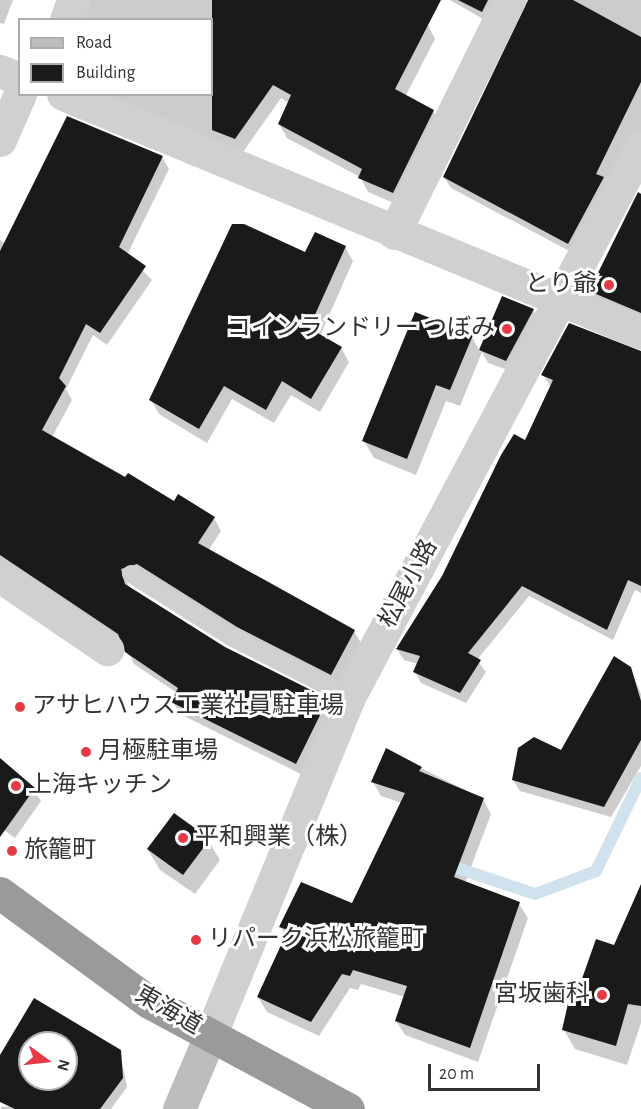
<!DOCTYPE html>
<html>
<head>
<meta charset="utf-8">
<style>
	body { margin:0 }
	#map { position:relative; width:641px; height:1109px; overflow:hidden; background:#fff; font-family:"Alegreya Sans","Noto Sans JP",sans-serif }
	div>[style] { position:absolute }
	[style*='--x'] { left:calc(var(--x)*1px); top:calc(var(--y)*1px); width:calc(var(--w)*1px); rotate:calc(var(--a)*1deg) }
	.shadow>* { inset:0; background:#0003 }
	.stream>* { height:12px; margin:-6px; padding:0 6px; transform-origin:6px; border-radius:6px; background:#cfe2ee }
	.building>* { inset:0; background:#1a1a1a }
	.lane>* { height:18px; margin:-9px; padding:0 9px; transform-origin:9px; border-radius:9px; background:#d0d0d0 }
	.street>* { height:33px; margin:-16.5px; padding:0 16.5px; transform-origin:16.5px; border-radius:16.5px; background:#d0d0d0 }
	.secondary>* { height:33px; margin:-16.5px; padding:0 16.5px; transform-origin:16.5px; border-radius:16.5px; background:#bdbdbd }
	.highway>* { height:33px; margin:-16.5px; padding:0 16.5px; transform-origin:16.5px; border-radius:16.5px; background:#9a9a9a }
	.dots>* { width:16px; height:16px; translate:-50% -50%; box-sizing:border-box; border:3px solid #fff; border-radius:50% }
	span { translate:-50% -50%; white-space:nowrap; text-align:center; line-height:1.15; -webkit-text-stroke:6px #fff; paint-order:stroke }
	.poi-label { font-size:24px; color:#333 }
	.right { translate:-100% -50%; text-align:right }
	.left { translate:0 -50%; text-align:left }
	.street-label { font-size:24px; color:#333 }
	.legend { position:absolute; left:18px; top:18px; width:195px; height:78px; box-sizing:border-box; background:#fff; border:2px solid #adadad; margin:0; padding:8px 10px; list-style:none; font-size:18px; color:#333 }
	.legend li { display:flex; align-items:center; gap:12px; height:30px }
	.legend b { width:30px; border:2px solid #adadad }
	.north { position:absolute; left:18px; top:1031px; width:60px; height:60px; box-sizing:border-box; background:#fff; border:2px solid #adadad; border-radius:50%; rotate:105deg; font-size:16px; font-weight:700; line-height:24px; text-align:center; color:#333 }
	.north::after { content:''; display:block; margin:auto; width:21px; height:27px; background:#e63946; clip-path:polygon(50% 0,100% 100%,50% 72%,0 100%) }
	.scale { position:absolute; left:428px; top:1064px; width:112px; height:27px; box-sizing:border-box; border:3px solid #333; border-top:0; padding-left:8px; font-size:18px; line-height:21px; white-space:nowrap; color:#333; -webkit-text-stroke:4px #fff; paint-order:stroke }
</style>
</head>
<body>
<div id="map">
	<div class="shadow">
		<i style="clip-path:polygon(0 0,13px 0,4px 24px,0 23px)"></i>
		<i style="clip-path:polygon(90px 0,375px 0,428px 25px,435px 39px,405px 97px,433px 111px,441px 124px,401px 206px,368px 192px,360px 177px,287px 138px,279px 124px,289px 103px,281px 98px,243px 152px,92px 94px,212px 94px,212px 20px,84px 20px)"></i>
		<i style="clip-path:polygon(450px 0,502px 0,488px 22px)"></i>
		<i style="clip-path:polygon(529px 0,641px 0,641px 143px,575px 254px,451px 188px,444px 177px)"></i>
		<i style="clip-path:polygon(162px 157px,169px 169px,127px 255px,152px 280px,107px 345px,93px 335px,66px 389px,72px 400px,52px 437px,174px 503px,214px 518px,221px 531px,208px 551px,354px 631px,361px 643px,338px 687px,127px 581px,129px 588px,224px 648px,320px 696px,332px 717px,303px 775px,180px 714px,173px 702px,177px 693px,134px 664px,124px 644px,0 573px,0 240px,6px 244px)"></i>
		<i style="clip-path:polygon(641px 192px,641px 320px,597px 302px,591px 291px)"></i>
		<i style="clip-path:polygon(345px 247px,353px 261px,320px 336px,341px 348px,349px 362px,320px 412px,291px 395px,274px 423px,232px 399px,207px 443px,159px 414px,151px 400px,306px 254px)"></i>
		<i style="clip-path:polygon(503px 298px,533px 310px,540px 322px,513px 372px,488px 363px,482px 352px,460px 406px,446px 401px,416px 475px,374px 458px,364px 441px,472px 337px,480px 352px)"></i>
		<i style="clip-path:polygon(641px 351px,641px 593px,635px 590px,613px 640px,529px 596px,477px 660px,486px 672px,466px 703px,421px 683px,415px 672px,418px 664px,404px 660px,397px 649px,526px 442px,551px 387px,543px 375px)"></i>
		<i style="clip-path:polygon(630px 668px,641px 694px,641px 766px,611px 817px,520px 791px,513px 780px,561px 752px)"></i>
		<i style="clip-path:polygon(421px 768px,483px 799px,491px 814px,465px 883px,519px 904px,528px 918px,478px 1062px,405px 1035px,396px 1021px,405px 997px,361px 984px,358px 990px,350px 988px,319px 1036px,267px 1012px,258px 997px,286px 937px,281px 927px,353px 905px,402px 803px,381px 796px,373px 782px)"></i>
		<i style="clip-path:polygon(0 786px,33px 789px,41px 801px,15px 838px,0 827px)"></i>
		<i style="clip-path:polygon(208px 840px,220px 860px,195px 894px,160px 870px,148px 850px)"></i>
		<i style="clip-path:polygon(641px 887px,641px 1023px,627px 1065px,575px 1049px,564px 1030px,614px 947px)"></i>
		<i style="clip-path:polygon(evenodd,35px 1000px,120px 1051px,127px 1087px,111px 1109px,2px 1109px,0 1107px,12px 1106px,0 1100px,0 1058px,35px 1000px,30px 1043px,66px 1043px,66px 1079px,30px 1079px,30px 1043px)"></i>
	</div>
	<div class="stream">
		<i style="--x:457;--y:868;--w:82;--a:18.4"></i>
		<i style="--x:535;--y:894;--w:65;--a:-20.7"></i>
		<i style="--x:596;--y:871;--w:103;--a:-64.2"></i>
	</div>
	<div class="building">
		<i style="clip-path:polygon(212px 0,441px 0,395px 89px,434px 110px,393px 193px,358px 178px,362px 169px,278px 124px,291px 95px,273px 85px,235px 139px,212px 130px)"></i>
		<i style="clip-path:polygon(458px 0,488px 0,482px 12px)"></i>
		<i style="clip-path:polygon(528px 0,573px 0,641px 37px,641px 82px,596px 174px,604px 177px,568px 244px,443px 177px)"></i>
		<i style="clip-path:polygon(67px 116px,163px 156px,119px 247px,146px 266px,100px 333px,86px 324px,59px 378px,66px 386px,42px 430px,125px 477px,128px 473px,174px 501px,178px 494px,215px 517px,198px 543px,355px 630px,331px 675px,237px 627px,137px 564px,121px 569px,125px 584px,225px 647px,321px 695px,319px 700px,326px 703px,296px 764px,171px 702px,178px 688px,125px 652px,118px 634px,0 555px,0 251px)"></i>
		<i style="clip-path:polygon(638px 192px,641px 194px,641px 313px,589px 291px)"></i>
		<i style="clip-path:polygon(232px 224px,244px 224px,305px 252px,315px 232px,346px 246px,309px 328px,342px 347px,311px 399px,282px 381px,266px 410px,224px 386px,199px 429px,149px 400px)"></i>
		<i style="clip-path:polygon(502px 296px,534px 309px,506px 361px,479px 350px)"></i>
		<i style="clip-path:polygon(415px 312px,473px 335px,450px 390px,436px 385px,407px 459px,362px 441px)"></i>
		<i style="clip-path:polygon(569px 323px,641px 351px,641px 586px,628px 580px,607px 630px,522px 586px,468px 653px,481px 660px,460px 693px,413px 672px,420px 656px,396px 649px,442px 576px,501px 455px,514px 434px,525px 440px,553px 380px,541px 375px)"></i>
		<i style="clip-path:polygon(614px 656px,631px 667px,641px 701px,641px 740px,604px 807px,512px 780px,518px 748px,534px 737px,561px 750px)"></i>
		<i style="clip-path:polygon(386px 748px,422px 767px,419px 771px,484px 798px,454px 877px,520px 902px,470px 1048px,395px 1021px,407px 986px,353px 970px,350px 976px,342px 974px,311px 1022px,257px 997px,288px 930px,279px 927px,301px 882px,352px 903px,405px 793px,371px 782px)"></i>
		<i style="clip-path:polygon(0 758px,35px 788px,0 837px)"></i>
		<i style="clip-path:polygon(174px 813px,210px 839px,183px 875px,147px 849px)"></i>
		<i style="clip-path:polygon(641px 884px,641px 1006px,628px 1004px,616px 1046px,562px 1030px,569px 999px,578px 990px,596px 939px,614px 945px)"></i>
		<i style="clip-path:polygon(evenodd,34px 998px,121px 1050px,123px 1078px,100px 1109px,15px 1109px,0 1102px,0 1055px,34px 998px,30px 1043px,66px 1043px,66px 1079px,30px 1079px,30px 1043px)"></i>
	</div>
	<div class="lane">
		<i style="--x:131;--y:574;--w:118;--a:32.2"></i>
		<i style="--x:231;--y:637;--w:132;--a:27"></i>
	</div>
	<div class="street">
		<i style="--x:66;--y:20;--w:21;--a:-71"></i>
		<i style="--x:0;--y:71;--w:22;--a:22"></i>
		<i style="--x:63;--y:94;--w:625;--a:22.46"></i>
		<i style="--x:0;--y:140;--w:50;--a:-66.5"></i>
		<i style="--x:394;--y:233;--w:260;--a:-63.7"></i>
		<i style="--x:0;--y:576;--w:130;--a:34.3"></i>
		<i style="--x:210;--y:1036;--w:366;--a:-67.7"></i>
		<i style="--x:349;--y:697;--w:623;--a:-62.04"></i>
	</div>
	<div class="secondary">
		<i style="--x:179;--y:1109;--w:79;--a:-67"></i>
	</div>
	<div class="highway">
		<i style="--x:0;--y:893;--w:185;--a:36.2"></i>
		<i style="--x:149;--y:1002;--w:226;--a:28.3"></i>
	</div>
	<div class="dots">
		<i style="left:609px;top:285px;background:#e63946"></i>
		<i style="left:507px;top:329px;background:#e63946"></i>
		<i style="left:20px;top:707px;background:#e63946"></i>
		<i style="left:86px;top:752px;background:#e63946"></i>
		<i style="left:16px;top:786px;background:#e63946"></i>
		<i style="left:183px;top:838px;background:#e63946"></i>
		<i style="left:12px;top:851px;background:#e63946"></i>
		<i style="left:196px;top:940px;background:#e63946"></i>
		<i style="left:602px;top:995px;background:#e63946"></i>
	</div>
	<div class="poi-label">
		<span class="right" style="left:597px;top:285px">とり爺</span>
		<span class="right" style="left:495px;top:329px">コインランドリー つぼみ</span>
		<span class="left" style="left:32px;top:707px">アサヒハウス工業社員駐車場</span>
		<span class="left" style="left:98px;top:752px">月極駐車場</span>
		<span class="left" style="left:28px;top:786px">上海キッチン</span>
		<span class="left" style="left:195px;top:838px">平和興業（株）</span>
		<span class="left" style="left:24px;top:851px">旅籠町</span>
		<span class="left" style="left:208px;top:940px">リパーク浜松旅籠町</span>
		<span class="right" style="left:590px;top:995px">宮坂歯科</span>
	</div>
	<div class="street-label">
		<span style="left:409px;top:584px;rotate:-62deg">松尾小路</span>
		<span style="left:168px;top:1011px;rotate:30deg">東海道</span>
	</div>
	<ul class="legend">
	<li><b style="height:8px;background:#bdbdbd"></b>Road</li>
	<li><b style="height:16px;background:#1a1a1a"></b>Building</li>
	</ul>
	<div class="north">N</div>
	<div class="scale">20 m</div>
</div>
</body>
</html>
